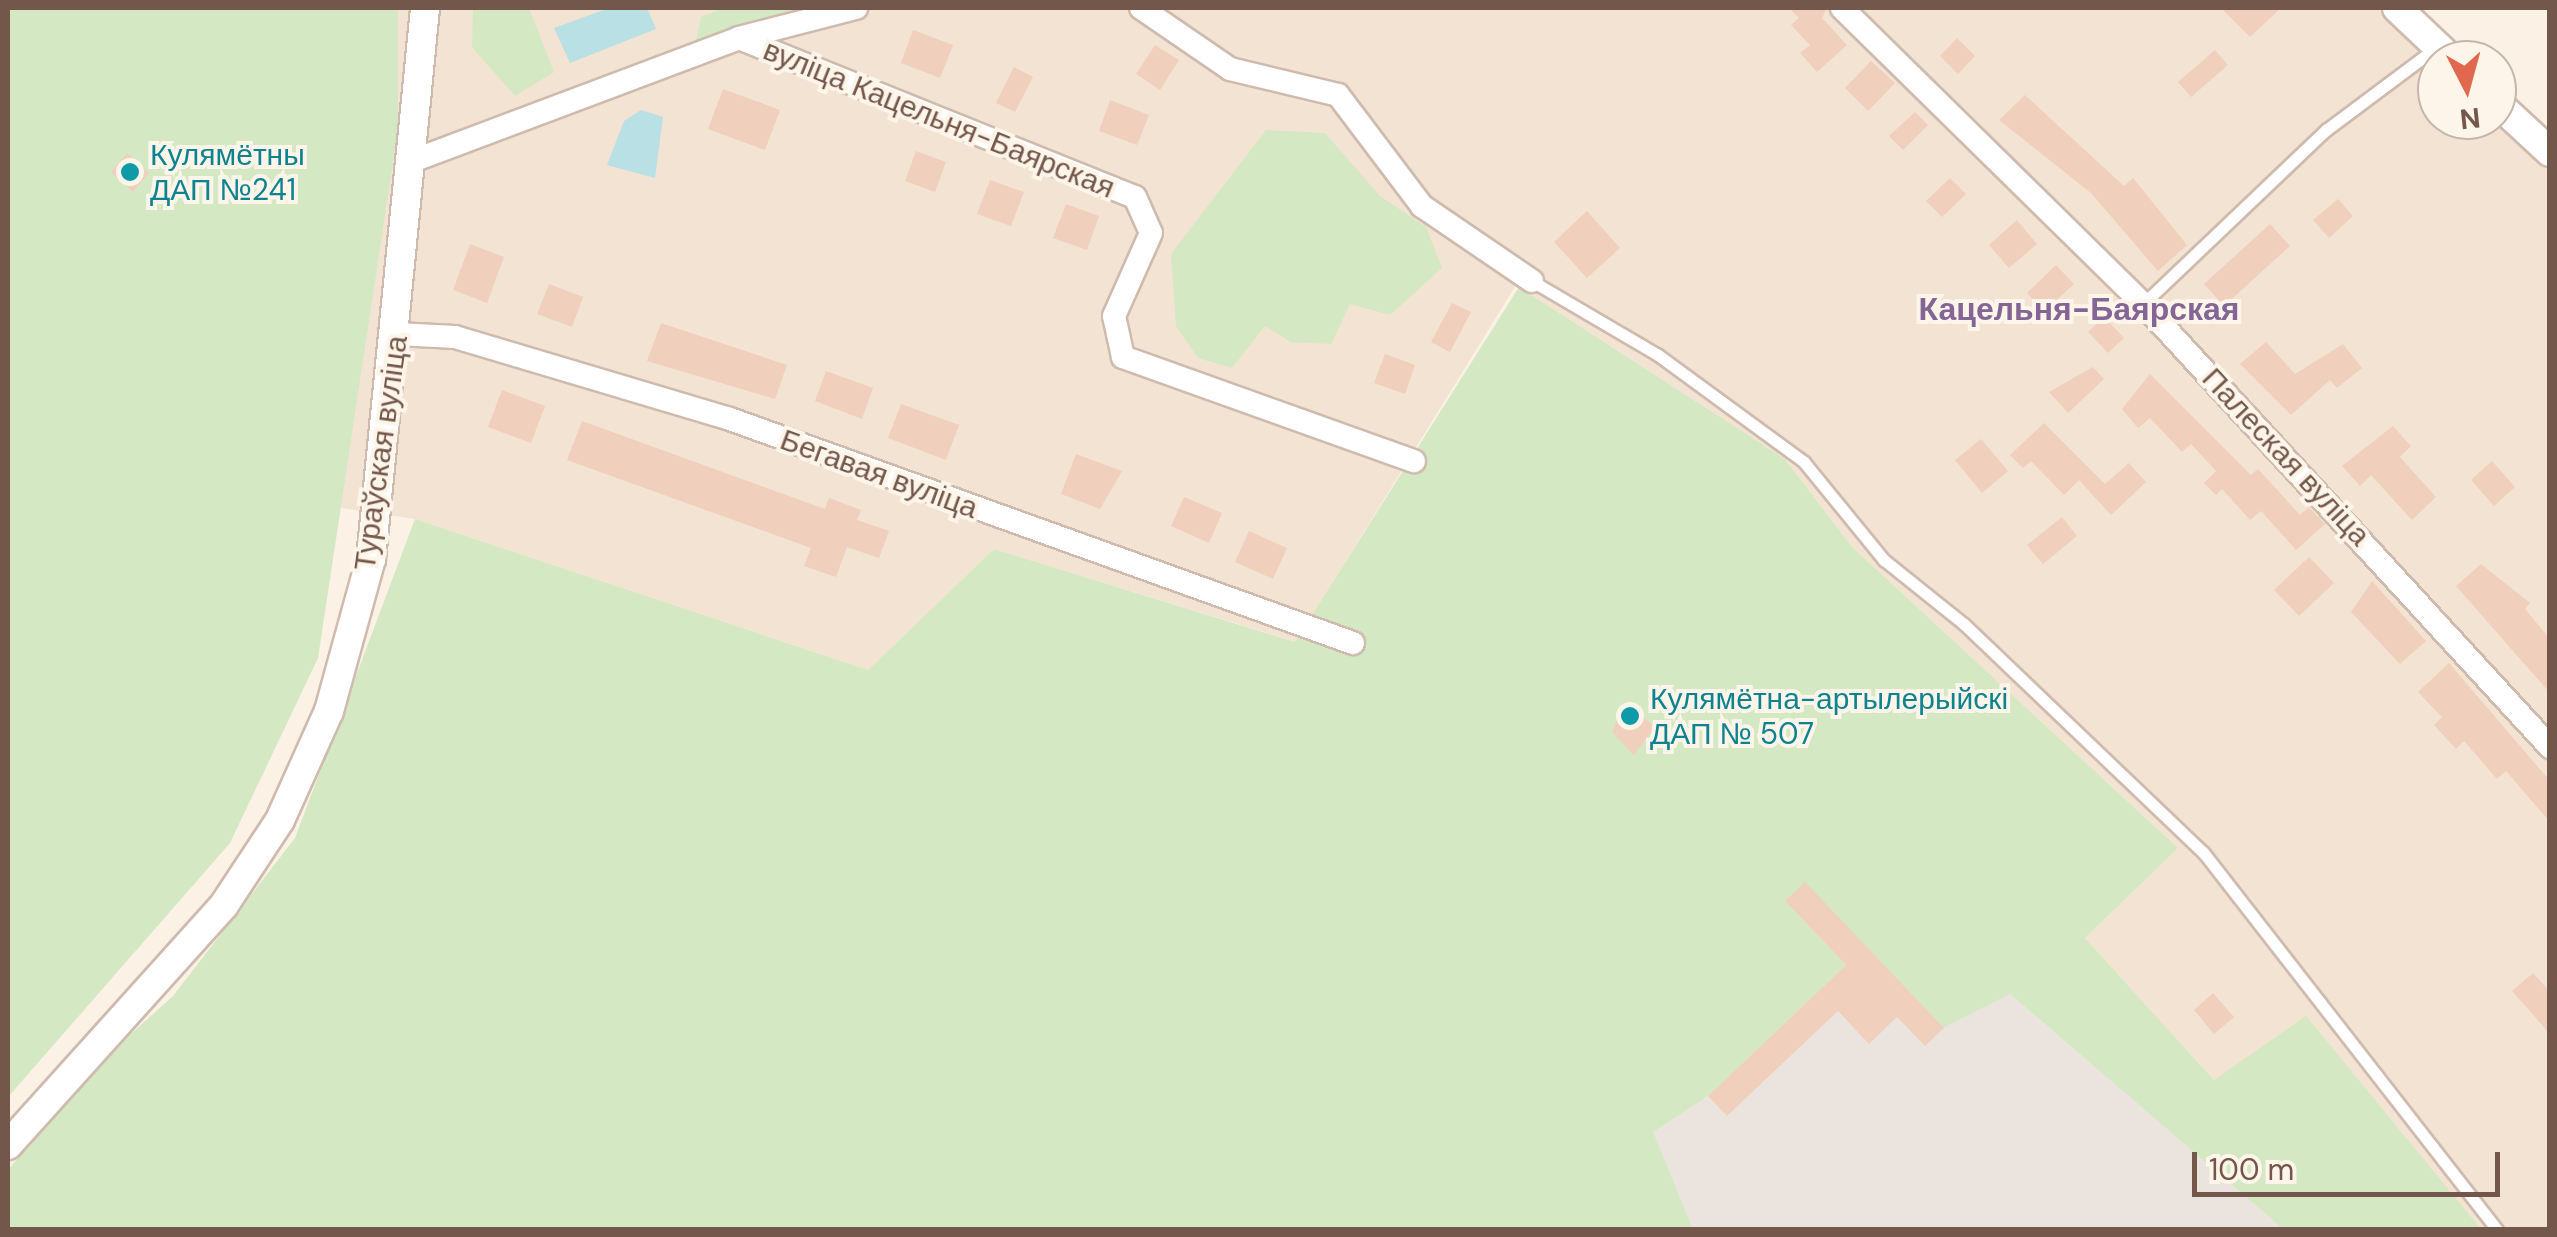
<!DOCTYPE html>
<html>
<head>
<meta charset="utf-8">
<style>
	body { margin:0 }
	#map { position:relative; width:2557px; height:1237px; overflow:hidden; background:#fbf1e4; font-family:"DM Sans",sans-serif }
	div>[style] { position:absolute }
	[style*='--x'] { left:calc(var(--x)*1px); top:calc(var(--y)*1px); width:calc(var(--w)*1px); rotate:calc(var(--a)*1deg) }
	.residential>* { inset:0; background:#f3e3d3 }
	.industrial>* { inset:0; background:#ebe4de }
	.green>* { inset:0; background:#d4e8c3 }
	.water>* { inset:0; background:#b9e0e4 }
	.building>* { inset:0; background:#f0cfbd }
	.roads { filter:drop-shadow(2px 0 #cebbae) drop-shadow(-2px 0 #cebbae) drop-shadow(0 2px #cebbae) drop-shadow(0 -2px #cebbae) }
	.service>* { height:11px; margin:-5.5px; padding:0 5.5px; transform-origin:5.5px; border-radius:5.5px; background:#fff }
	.minor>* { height:22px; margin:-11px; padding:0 11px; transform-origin:11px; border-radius:11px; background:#fff }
	.tertiary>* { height:28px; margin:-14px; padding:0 14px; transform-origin:14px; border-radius:14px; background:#fff }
	.dots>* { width:28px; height:28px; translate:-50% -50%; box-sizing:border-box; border:5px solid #fef5ea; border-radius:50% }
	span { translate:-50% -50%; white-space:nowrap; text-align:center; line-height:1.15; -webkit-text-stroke:8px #fef5ea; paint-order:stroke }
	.street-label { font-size:30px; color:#73574b }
	.culture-label { font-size:30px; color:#0d838f }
	.left { translate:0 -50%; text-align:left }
	.neighbourhood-label { font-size:32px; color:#846696; font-weight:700 }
	.frame { position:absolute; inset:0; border:10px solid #73574b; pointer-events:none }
	.north { position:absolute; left:2417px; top:40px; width:100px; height:100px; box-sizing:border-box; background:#fef5ea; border:2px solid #c6b6aa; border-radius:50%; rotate:174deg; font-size:28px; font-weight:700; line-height:40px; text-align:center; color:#73574b }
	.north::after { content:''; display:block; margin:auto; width:35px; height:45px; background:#e1684e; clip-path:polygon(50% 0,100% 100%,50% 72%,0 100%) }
	.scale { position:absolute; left:2192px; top:1152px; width:308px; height:45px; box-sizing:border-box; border:5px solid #73574b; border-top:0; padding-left:12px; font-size:30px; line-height:35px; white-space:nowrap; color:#73574b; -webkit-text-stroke:8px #fef5ea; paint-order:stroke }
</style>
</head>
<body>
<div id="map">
	<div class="residential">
		<i style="clip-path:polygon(398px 8px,2389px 8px,2437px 60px,2437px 120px,2497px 120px,2549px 155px,2549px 1229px,2481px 1229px,2214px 1080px,2085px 938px,2178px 848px,1852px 547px,1785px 459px,1516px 285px,1296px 642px,994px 549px,868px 670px,415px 519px,335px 507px,398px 129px)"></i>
	</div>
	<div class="industrial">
		<i style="clip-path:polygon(1805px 882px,2010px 994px,2283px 1229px,1693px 1229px,1652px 1132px,1708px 1096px,1846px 965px,1785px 901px)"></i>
	</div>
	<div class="green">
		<i style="clip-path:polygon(8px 8px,398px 8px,398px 129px,318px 658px,230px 843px,8px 1097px)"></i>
		<i style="clip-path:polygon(473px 8px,529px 8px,554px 72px,515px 96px,472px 47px)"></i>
		<i style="clip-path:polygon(724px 8px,805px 8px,695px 46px,701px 17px)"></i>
		<i style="clip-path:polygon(1266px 130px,1325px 133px,1380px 196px,1426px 227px,1442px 268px,1390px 315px,1350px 304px,1331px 344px,1291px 342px,1265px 326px,1232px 368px,1198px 358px,1176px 326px,1171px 254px)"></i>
		<i style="clip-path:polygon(1519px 287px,1785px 459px,1852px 547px,2178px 848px,2085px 938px,2214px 1080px,2306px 1016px,2481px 1229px,2283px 1229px,2010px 994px,1943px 1028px,1805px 883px,1785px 901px,1846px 965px,1708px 1096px,1653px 1132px,1693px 1229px,8px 1229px,8px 1170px,103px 1059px,173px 996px,295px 838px,415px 519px,868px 670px,994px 549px,1295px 642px)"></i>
	</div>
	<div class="water">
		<i style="clip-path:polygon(609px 8px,647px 8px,656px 29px,570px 63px,554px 28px)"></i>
		<i style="clip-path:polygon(641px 110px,663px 117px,655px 178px,607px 165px,624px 121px)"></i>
	</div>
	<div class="building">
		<i style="clip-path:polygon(1789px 8px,1827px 8px,1822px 18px,1847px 45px,1817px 72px,1800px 53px,1810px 45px,1791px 25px,1799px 18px)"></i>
		<i style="clip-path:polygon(2221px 8px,2281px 8px,2250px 37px)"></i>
		<i style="clip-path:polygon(913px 30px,953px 45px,940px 78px,901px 63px)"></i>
		<i style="clip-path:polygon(1957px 38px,1975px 56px,1958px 74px,1940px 56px)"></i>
		<i style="clip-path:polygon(1155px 45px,1179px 60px,1160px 90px,1136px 74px)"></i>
		<i style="clip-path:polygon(2215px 50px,2228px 65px,2191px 97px,2178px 82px)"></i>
		<i style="clip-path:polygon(1871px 61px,1895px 83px,1868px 111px,1845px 88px)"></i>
		<i style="clip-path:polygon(1014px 67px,1033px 77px,1015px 112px,996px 103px)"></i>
		<i style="clip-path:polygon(723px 89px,780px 110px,765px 150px,708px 129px)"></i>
		<i style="clip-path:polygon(2025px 95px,2124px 186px,2133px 178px,2187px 245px,2158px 271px,2091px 193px,1999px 120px)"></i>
		<i style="clip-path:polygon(1110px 100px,1149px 115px,1137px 145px,1099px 131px)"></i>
		<i style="clip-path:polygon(1915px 112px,1928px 125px,1903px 150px,1889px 136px)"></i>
		<i style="clip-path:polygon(916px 151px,946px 162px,935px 192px,905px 181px)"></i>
		<i style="clip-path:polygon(127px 153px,149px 173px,133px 192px,111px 172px)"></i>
		<i style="clip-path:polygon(1950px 178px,1966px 194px,1942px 217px,1926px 201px)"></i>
		<i style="clip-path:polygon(990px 180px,1024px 192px,1011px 226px,977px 214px)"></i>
		<i style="clip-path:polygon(2338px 199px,2353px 216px,2329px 238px,2313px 220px)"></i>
		<i style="clip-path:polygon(1066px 204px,1099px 216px,1087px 250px,1053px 238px)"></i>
		<i style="clip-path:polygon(1587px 211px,1620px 248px,1587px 278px,1554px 242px)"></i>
		<i style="clip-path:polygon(2017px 220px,2037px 244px,2009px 268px,1989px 245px)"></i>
		<i style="clip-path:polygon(2270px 224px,2290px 246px,2224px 306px,2204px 284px)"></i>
		<i style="clip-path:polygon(470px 244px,504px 257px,487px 303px,453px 290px)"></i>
		<i style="clip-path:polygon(2056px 265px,2074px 284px,2044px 312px,2027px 293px)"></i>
		<i style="clip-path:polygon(549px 284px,583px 297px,572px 327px,537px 314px)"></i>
		<i style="clip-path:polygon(1452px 303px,1471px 312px,1450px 352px,1431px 342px)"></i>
		<i style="clip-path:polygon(2104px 317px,2124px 338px,2108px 353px,2088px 332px)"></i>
		<i style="clip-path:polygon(661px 323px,787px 365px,775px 399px,647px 361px)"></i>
		<i style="clip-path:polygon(2266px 342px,2295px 374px,2343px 344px,2362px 368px,2337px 388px,2330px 380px,2291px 415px,2240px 364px)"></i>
		<i style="clip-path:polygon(1385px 354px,1415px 365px,1405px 394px,1374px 383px)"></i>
		<i style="clip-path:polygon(2093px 367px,2104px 379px,2068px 413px,2049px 392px)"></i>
		<i style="clip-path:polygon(826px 371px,873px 388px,862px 419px,815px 401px)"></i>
		<i style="clip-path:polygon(2150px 374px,2251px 475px,2258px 469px,2300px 515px,2309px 507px,2325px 524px,2296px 550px,2261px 511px,2250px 520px,2222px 489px,2216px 495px,2204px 483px,2216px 471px,2191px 444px,2182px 452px,2150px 418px,2138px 428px,2122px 409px)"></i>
		<i style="clip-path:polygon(502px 390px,545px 406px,531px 443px,488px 427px)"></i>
		<i style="clip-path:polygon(901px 404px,959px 425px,946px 460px,888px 438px)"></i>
		<i style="clip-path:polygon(582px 421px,825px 509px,829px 498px,861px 510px,857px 520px,889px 531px,879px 558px,847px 547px,836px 577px,804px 566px,811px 548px,567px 460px)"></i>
		<i style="clip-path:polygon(2044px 423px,2105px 484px,2129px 463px,2146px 482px,2111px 515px,2079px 480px,2064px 495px,2031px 461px,2023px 468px,2010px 455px)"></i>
		<i style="clip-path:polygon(2393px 426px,2411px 446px,2400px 457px,2436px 497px,2412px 520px,2371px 475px,2360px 486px,2342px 466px)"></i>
		<i style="clip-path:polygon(1981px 439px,2008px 471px,1982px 493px,1955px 460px)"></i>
		<i style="clip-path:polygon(1076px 454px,1122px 471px,1100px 509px,1061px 494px)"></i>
		<i style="clip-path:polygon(2492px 461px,2515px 487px,2494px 506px,2471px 480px)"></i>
		<i style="clip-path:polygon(1184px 497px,1222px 513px,1209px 543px,1171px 526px)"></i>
		<i style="clip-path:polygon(2062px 517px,2077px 536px,2043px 564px,2027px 545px)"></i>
		<i style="clip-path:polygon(1249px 531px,1287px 548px,1273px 579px,1235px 562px)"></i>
		<i style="clip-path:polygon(2309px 557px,2334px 583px,2299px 616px,2274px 590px)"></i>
		<i style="clip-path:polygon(2481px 564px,2530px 603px,2525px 609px,2550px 639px,2550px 693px,2456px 586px)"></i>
		<i style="clip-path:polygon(2372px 581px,2426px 641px,2400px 664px,2351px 612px)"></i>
		<i style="clip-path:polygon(2449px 663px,2550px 781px,2550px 822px,2506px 771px,2497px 779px,2464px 741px,2456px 749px,2434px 725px,2442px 717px,2418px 692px)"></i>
		<i style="clip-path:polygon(1625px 701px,1655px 727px,1634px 755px,1612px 732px)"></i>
		<i style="clip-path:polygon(1805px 882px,1944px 1028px,1925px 1046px,1897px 1017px,1869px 1044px,1838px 1011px,1727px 1116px,1708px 1096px,1846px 965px,1785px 901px)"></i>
		<i style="clip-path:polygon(2533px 973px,2550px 992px,2550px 1034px,2512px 991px)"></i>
		<i style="clip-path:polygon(2213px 993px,2234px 1017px,2214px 1034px,2194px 1010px)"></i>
	</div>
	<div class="roads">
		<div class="service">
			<i style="--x:1532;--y:281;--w:146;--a:30.4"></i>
			<i style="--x:1658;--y:355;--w:181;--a:36.2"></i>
			<i style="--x:1804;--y:462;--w:127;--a:50.8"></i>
			<i style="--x:1884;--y:560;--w:102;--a:38.7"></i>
			<i style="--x:1964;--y:624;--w:330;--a:43.7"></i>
			<i style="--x:2203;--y:852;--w:479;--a:52.1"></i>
			<i style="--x:2143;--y:304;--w:253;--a:-43.6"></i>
			<i style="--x:2326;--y:130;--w:139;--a:-36.8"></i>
		</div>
		<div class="minor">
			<i style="--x:1141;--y:8;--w:108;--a:34.4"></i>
			<i style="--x:1230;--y:69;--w:111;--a:13.5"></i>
			<i style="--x:1338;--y:95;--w:139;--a:52.9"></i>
			<i style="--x:1422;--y:206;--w:133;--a:34.3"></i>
			<i style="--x:1842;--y:8;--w:422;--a:44.5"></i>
			<i style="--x:2143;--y:304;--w:602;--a:47.43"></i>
			<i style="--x:739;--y:38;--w:427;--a:21.9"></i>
			<i style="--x:1135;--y:197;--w:39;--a:66"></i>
			<i style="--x:1151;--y:233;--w:91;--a:114"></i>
			<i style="--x:1114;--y:316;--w:42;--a:77.6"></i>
			<i style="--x:1123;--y:357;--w:309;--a:19.7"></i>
			<i style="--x:415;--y:160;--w:346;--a:-20.6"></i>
			<i style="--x:739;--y:38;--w:121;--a:-14.4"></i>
			<i style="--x:397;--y:334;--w:58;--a:3"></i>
			<i style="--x:455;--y:337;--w:287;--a:16.6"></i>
			<i style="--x:730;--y:419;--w:662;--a:19.78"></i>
		</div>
		<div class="tertiary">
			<i style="--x:2397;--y:8;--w:76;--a:43.4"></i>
			<i style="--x:2497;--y:103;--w:72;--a:42.8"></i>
			<i style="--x:8;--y:1145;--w:323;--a:-48"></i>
			<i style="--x:224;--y:905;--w:102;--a:-56.6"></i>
			<i style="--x:280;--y:820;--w:120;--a:-65.8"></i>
			<i style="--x:329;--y:711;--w:158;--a:-74.6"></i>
			<i style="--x:371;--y:559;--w:554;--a:-84.4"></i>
		</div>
	</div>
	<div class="dots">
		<i style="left:130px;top:172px;background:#0f9aa8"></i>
		<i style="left:1630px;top:716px;background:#0f9aa8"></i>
	</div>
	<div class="street-label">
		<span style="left:939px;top:119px;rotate:22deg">вуліца Кацельня-Баярская</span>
		<span style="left:381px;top:453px;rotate:-82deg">Тураўская вуліца</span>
		<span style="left:2286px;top:457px;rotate:47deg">Палеская вуліца</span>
		<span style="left:879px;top:474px;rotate:20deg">Бегавая вуліца</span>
	</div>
	<div class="culture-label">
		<span class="left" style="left:150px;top:172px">Кулямётны<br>ДАП №241</span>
		<span class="left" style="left:1650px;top:716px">Кулямётна-артылерыйскі<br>ДАП № 507</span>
	</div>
	<div class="neighbourhood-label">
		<span style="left:2079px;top:309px">Кацельня-Баярская</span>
	</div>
	<div class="frame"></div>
	<div class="north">N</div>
	<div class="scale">100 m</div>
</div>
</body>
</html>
